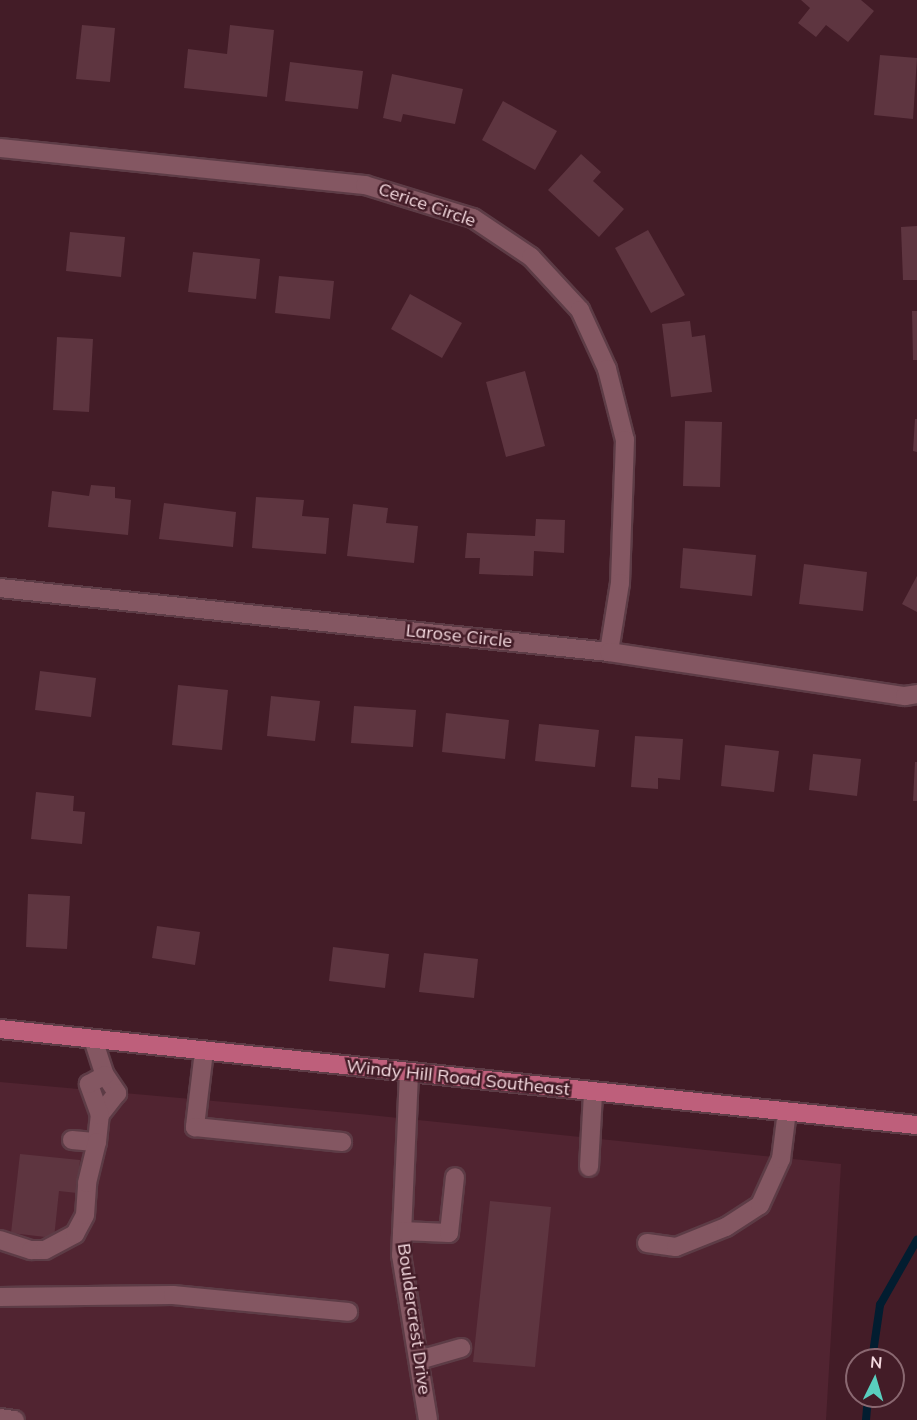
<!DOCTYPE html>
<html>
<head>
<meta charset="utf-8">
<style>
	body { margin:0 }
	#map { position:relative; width:917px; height:1420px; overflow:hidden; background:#431c27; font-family:Mulish,sans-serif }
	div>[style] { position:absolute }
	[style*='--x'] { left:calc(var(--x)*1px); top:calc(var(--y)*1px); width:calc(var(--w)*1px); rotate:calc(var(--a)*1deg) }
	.built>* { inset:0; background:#512431 }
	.stream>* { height:8px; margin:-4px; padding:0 4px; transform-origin:4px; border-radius:4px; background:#021d30 }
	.building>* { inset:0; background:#5e3540 }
	.roads { filter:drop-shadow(2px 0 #5d3c46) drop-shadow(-2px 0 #5d3c46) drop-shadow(0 2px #5d3c46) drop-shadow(0 -2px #5d3c46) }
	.minor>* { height:18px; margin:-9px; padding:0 9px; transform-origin:9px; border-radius:9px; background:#845762 }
	.major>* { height:18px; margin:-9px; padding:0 9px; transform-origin:9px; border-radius:9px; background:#be5f7b }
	span { translate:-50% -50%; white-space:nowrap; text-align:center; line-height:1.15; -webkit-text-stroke:5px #431c27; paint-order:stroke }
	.street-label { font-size:18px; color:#f5dae0 }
	.north { position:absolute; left:845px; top:1348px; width:60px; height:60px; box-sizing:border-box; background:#431c27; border:2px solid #8a6871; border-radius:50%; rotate:5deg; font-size:16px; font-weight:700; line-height:24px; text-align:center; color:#f5dae0 }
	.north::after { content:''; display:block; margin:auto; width:21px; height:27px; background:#59cebe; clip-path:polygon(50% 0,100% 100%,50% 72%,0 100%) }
</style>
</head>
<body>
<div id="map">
	<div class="built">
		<i style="clip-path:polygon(0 1082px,360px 1114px,841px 1164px,826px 1420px,0 1420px)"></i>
	</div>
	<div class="stream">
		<i style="--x:872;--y:1360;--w:56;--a:-81.7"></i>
		<i style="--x:880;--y:1305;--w:75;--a:-60.4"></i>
		<i style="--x:866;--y:1420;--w:24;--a:-85"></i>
	</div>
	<div class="building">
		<i style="clip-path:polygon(801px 0,861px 0,874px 11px,848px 42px,826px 25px,816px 37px,798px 23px,810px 8px)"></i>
		<i style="clip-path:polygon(82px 25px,115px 28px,110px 82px,76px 79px)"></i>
		<i style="clip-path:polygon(230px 25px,274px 30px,267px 97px,184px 88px,188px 49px,227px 54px)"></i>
		<i style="clip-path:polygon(880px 55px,917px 58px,913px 119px,874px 115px)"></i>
		<i style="clip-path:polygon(290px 62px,363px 71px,358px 109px,285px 101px)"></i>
		<i style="clip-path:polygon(392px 74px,463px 89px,455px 124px,403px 114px,401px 122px,383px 118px)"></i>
		<i style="clip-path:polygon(503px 101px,557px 131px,535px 170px,482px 140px)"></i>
		<i style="clip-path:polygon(581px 154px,601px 172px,593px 181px,624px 209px,599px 237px,548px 190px)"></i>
		<i style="clip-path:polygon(917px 226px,917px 280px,903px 280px,901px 227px)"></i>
		<i style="clip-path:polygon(648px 230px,685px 295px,651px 313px,615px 248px)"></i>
		<i style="clip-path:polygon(70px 232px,125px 237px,121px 277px,66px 271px)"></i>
		<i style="clip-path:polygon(193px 252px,260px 259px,256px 299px,188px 292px)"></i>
		<i style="clip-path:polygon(279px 276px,334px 281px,330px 319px,275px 313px)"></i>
		<i style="clip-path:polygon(410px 294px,462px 323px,442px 358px,391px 329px)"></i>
		<i style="clip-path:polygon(912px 311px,917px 311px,917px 360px,913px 360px)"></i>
		<i style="clip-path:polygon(690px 321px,692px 337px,705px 335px,712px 392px,671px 397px,662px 324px)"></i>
		<i style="clip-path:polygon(57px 337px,93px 339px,89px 412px,53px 410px)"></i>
		<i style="clip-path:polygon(525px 371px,545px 446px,506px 457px,486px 382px)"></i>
		<i style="clip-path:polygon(915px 419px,917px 419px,917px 452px,913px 451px)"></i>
		<i style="clip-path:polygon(685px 421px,722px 422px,720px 487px,683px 486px)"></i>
		<i style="clip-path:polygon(91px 485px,115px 487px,115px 498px,131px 500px,128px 535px,48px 527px,52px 491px,89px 496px)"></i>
		<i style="clip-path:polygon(256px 497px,304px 500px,302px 516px,329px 518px,326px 554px,252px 548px)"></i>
		<i style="clip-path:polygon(164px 503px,236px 512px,233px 547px,159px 539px)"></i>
		<i style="clip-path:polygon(353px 504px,388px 508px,386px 523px,418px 526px,414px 563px,347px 556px)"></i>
		<i style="clip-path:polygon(536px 519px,565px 520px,564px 553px,534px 551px,533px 576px,479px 574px,480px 558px,465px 558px,467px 533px,535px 536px)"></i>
		<i style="clip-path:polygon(683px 548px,756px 555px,752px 596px,680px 588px)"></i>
		<i style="clip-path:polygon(804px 564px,867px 572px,863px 611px,799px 604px)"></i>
		<i style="clip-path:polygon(917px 576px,917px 612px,902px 604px)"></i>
		<i style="clip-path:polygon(40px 671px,96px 678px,91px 717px,35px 710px)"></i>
		<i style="clip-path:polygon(178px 685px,228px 690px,222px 750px,172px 745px)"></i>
		<i style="clip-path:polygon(271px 696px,320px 701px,315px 741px,267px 736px)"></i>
		<i style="clip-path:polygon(354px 706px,416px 710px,413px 747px,351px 743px)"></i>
		<i style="clip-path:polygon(446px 713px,509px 720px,505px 759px,442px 752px)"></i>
		<i style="clip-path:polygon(539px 724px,599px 730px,595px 767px,535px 761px)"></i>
		<i style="clip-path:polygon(635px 736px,683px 739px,680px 780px,658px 778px,658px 789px,631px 787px)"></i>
		<i style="clip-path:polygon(725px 745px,779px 751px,774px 792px,721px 786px)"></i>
		<i style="clip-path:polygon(813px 754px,861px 759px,857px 796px,809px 790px)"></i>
		<i style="clip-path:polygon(915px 762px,917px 762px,917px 801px,913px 801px)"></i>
		<i style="clip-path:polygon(36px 792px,74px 796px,73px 811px,85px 812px,82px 844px,31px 839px)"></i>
		<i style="clip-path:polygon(28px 894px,70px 896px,67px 949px,26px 947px)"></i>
		<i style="clip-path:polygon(157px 926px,200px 932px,195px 965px,152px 958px)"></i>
		<i style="clip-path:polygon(333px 947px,389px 954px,385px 988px,329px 981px)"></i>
		<i style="clip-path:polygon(424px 953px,478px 959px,474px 998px,419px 992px)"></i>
		<i style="clip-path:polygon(20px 1154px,80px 1160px,77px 1193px,59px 1191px,54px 1238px,11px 1233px)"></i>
		<i style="clip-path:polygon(490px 1201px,551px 1207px,535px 1367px,473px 1362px)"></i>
	</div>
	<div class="roads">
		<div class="minor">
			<i style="--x:0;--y:148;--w:367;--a:5.8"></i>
			<i style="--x:365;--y:185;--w:113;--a:17"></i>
			<i style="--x:473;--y:218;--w:70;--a:33.9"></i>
			<i style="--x:531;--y:257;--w:72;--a:47.2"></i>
			<i style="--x:580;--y:310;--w:65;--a:65.4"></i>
			<i style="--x:607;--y:369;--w:73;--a:75.8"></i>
			<i style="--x:625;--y:440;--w:143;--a:92"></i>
			<i style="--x:620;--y:583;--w:70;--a:99.1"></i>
			<i style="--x:0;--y:588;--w:612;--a:6"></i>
			<i style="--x:609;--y:652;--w:299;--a:8.5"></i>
			<i style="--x:905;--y:696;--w:12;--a:-9"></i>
			<i style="--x:93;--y:1039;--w:38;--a:72"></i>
			<i style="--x:105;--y:1075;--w:22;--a:56"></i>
			<i style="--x:117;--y:1093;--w:28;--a:128"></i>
			<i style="--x:204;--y:1051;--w:77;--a:96.8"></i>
			<i style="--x:195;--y:1127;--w:148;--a:5.8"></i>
			<i style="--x:409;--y:1073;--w:182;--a:92.5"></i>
			<i style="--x:401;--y:1255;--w:167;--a:80.7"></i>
			<i style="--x:72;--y:1140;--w:25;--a:5"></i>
			<i style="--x:97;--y:1142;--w:27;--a:-84"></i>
			<i style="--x:100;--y:1115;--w:33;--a:-110"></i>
			<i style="--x:89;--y:1084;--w:18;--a:-29"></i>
			<i style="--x:589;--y:1167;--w:75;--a:-86.9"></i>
			<i style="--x:402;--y:1231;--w:47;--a:2.4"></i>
			<i style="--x:449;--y:1233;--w:56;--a:-83.9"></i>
			<i style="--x:0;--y:1240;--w:33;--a:18"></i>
			<i style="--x:31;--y:1250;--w:14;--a:0"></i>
			<i style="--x:45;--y:1250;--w:34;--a:-28"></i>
			<i style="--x:75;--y:1234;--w:21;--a:-62"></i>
			<i style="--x:85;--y:1215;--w:32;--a:-86"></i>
			<i style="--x:87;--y:1183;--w:42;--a:-76.3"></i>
			<i style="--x:647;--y:1243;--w:29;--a:8"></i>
			<i style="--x:676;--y:1247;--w:54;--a:-21.8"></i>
			<i style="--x:726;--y:1227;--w:40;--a:-32.9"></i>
			<i style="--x:760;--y:1205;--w:51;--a:-65.5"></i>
			<i style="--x:781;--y:1159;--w:48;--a:-82.9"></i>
			<i style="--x:0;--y:1297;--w:173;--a:-0.7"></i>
			<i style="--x:173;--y:1295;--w:176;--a:5.5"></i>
			<i style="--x:419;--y:1360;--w:44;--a:-15.9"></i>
			<i style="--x:0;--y:1418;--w:15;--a:8"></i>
		</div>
		<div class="major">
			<i style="--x:0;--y:1029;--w:922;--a:5.98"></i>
		</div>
	</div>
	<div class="street-label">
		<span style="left:427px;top:205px;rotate:19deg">Cerice Circle</span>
		<span style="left:459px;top:636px;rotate:6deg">Larose Circle</span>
		<span style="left:458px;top:1078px;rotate:6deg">Windy Hill Road Southeast</span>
		<span style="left:414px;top:1319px;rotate:82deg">Bouldercrest Drive</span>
	</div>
	<div class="north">N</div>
</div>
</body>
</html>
